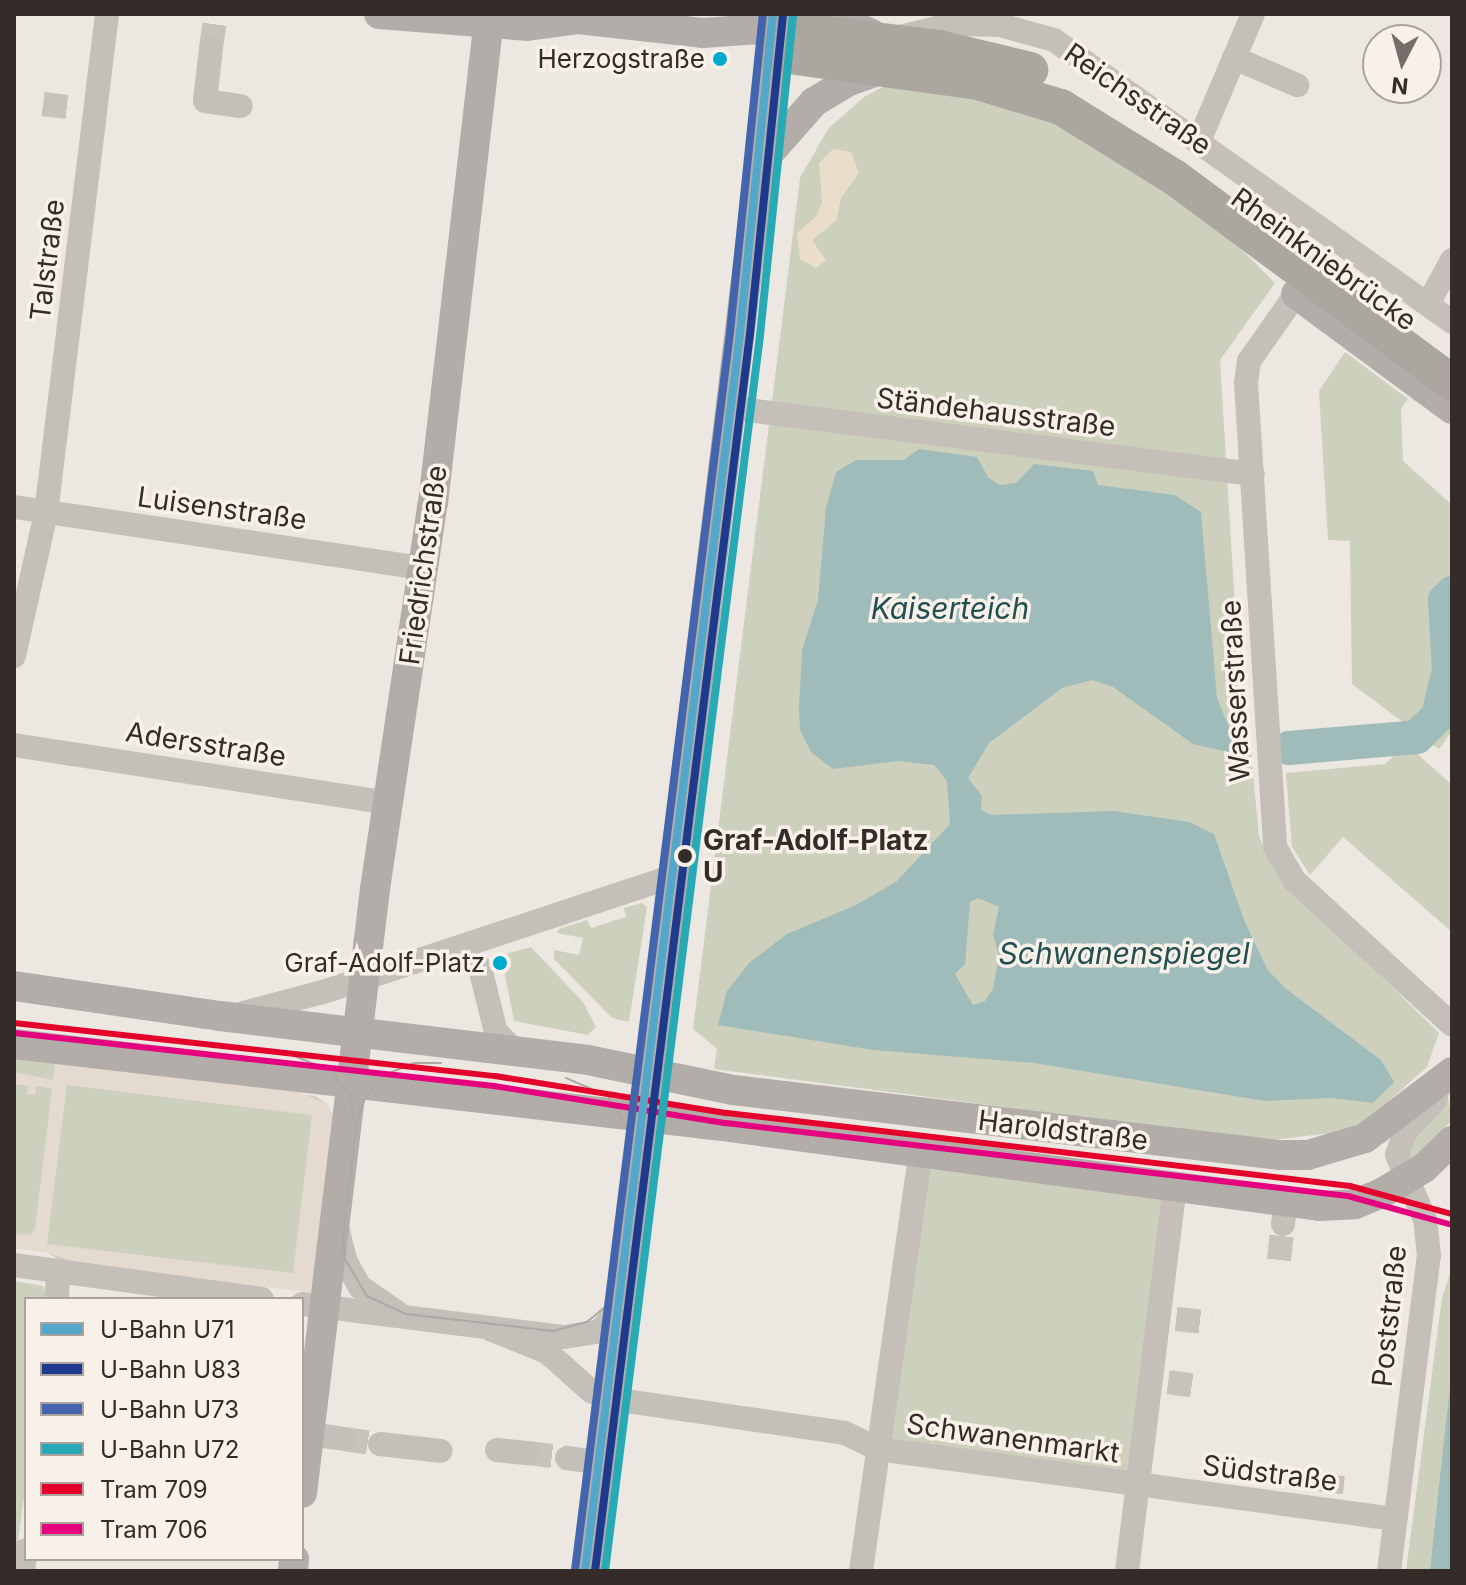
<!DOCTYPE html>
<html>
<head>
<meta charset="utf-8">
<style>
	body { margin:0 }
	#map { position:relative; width:1466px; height:1585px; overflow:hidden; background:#ece7e1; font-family:Inter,sans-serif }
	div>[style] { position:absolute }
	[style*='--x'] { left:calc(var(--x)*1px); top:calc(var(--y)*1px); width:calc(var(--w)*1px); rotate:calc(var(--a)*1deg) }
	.green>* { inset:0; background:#cdd0bc }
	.sand>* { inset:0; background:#eadeca }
	.plaza>* { inset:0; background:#e5dacf }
	.water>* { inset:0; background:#a0bcba }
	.river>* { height:34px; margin:-17px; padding:0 17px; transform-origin:17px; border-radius:17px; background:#a0bcba }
	.minor-tunnel>* { height:24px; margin-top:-12px; transform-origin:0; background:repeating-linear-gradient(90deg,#c7c2bc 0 24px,transparent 0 36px) }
	.minor>* { height:24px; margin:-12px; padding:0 12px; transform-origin:12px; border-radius:12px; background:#c5bfba }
	.major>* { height:30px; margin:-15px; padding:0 15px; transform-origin:15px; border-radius:15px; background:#b3ada9 }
	.highway>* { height:36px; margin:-18px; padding:0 18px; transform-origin:18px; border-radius:18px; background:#aba6a0 }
	.tram>* { height:2px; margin:-1px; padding:0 1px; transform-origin:1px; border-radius:1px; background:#ada8a4 }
	.tram-1>* { height:6px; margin:-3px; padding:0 3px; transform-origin:3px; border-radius:3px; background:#e4002b }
	.tram-2>* { height:6px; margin:-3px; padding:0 3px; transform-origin:3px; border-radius:3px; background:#e5007d }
	.metro-1>* { height:8px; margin:-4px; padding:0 4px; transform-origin:4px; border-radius:4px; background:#52a7ca }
	.metro-2>* { height:8px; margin:-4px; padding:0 4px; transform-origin:4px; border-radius:4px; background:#1d3a8f }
	.metro-3>* { height:8px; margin:-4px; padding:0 4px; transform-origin:4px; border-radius:4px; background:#4465ad }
	.metro-4>* { height:8px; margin:-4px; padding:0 4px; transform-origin:4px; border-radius:4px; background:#27aab5 }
	.dots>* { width:22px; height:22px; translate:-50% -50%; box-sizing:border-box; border:4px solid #f8f1e9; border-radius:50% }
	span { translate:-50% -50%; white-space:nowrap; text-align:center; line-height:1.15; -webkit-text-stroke:7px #f8f1e9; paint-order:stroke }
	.bus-label { font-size:26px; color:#352c29 }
	.right { translate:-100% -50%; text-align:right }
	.street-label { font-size:28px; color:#352c29 }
	.stop-label { font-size:28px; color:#352c29; font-weight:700 }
	.left { translate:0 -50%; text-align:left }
	.water-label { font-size:30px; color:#225052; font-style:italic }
	.frame { position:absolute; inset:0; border:16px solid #352c29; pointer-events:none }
	.legend { position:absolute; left:24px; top:1297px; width:280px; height:264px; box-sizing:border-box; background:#f8f1e9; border:2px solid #aaa29c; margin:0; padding:10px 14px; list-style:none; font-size:24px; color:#352c29 }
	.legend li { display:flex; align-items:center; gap:16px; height:40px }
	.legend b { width:40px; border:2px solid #aaa29c }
	.north { position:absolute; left:1362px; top:24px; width:80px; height:80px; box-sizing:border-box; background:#f8f1e9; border:2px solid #aaa29c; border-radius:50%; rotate:186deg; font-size:22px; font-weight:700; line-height:32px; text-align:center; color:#352c29 }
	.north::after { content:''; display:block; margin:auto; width:28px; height:36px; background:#756d69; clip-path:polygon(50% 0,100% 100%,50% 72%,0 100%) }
</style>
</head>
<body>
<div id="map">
	<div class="green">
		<i style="clip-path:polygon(890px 83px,1055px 115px,1212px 220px,1275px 283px,1220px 360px,1242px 722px,1249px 730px,1259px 837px,1276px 870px,1296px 892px,1439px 1033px,1427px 1067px,1365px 1122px,1331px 1133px,1263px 1141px,714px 1069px,717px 1049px,693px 1029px,800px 178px,828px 129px,864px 97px)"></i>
		<i style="clip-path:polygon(1345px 352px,1408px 399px,1401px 409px,1403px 461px,1452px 505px,1452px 731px,1439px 749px,1352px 684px,1350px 541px,1328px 540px,1319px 391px)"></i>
		<i style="clip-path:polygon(1414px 751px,1452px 785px,1452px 932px,1343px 837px,1310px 875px,1292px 847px,1286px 773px,1385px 764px,1398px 752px)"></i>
		<i style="clip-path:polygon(642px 903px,647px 907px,629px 1022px,625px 1021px,612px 1018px,554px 959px,554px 950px,579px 955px,583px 938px,557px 933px,559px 929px,587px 920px,591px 928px,626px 917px,624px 908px)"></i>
		<i style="clip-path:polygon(531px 947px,583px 1002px,596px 1027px,588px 1035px,514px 1021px,501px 955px)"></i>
		<i style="clip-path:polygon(14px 1053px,315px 1096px,327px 1104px,332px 1114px,311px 1292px,61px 1261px,47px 1252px,14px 1248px)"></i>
		<i style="clip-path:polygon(1448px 1098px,1452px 1120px,1413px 1162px,1407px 1159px,1417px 1125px)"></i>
		<i style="clip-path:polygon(920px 1168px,1169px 1199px,1141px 1486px,880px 1447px)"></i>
		<i style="clip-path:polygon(1452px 1267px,1452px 1571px,1406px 1571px,1442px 1298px)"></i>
		<i style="clip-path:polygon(14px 1281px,43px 1286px,49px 1299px,26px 1299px,26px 1482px,14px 1571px)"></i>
	</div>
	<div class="sand">
		<i style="clip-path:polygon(833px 149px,851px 152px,859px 173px,841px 198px,836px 221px,812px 240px,826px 260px,816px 268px,800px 259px,797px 233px,816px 217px,822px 202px,819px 163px)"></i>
	</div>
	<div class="plaza">
		<i style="clip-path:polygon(evenodd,56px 1059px,299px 1092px,327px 1104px,332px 1117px,311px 1292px,90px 1268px,47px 1252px,14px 1248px,14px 1234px,30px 1235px,35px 1229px,52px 1089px,36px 1086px,35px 1095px,27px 1094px,28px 1086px,14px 1084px,14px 1072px,53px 1080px,56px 1059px,67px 1085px,312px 1115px,293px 1273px,47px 1244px,67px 1085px)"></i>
	</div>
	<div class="water">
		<i style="clip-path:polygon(evenodd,919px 449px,977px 457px,988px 477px,999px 485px,1016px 483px,1034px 464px,1093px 471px,1098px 485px,1175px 495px,1201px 512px,1217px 698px,1233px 737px,1249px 740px,1250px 757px,1193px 744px,1113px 687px,1093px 680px,1062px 688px,989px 743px,968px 778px,982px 796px,981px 810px,991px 815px,1114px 811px,1189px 822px,1214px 834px,1244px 920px,1267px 969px,1285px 988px,1381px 1060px,1394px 1082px,1373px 1103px,1332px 1098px,1265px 1101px,1034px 1063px,873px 1050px,718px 1025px,727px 991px,749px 963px,787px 934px,854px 906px,896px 882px,950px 824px,947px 781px,934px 765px,897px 761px,833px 769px,811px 752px,800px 730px,799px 708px,802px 650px,818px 600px,826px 508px,836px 472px,856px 460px,904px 460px,919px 449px,978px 898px,999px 907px,993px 935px,999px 955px,993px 989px,985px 1001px,973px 1005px,955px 974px,965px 964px,970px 902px,978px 898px)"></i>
		<i style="clip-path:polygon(1452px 1371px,1452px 1571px,1430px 1571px,1444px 1440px)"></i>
	</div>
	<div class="river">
		<i style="--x:1289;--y:748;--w:128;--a:-4.9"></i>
		<i style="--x:1417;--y:737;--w:30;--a:-45"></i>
		<i style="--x:1438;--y:716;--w:47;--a:-76.6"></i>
		<i style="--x:1449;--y:670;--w:70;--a:-93.3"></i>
		<i style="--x:1445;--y:600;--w:10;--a:-45"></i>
	</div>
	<div class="minor-tunnel">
		<i style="--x:211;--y:48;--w:34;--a:-82"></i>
		<i style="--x:43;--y:104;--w:31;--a:7"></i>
		<i style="--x:1279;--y:1260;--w:36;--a:-84"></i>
		<i style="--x:1176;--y:1319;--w:36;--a:6"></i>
		<i style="--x:1168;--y:1382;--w:35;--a:8"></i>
		<i style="--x:344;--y:1439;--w:36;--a:8"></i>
		<i style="--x:528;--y:1453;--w:39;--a:7"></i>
		<i style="--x:1331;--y:1493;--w:18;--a:-84"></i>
	</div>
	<div class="minor">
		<i style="--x:896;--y:38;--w:59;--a:-13.8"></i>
		<i style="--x:953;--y:24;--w:47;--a:1.2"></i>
		<i style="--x:1000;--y:25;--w:56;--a:15.5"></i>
		<i style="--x:1054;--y:40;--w:488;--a:35.3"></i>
		<i style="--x:211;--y:48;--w:53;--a:96.5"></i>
		<i style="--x:205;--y:101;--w:36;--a:8"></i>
		<i style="--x:1234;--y:58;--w:69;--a:23.2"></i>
		<i style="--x:1199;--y:141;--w:138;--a:-67"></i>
		<i style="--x:1296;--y:294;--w:82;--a:125"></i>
		<i style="--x:1249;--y:361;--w:22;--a:98"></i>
		<i style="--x:1246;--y:383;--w:465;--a:86.4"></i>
		<i style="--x:1275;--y:847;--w:39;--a:60"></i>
		<i style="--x:1295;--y:881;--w:213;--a:42.5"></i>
		<i style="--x:1428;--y:304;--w:50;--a:-61.4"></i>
		<i style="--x:732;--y:408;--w:525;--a:7.22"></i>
		<i style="--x:14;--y:507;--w:413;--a:8.5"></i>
		<i style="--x:14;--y:656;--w:147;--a:-77.4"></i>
		<i style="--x:46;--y:513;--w:503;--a:-83.03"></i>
		<i style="--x:14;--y:745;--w:379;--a:8.8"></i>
		<i style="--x:444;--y:953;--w:19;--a:6"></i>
		<i style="--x:463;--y:955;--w:21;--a:37"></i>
		<i style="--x:480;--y:968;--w:66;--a:76"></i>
		<i style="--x:496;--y:1032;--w:28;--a:44"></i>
		<i style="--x:239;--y:1014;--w:87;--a:-14.7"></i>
		<i style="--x:323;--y:992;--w:357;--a:-18.3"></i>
		<i style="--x:662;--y:880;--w:13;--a:9"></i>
		<i style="--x:1283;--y:1224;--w:23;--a:-83"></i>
		<i style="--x:338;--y:1231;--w:32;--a:76"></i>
		<i style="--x:346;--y:1262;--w:29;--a:61"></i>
		<i style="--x:360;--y:1287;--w:46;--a:34.4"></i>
		<i style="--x:14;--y:1265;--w:250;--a:7.8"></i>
		<i style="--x:57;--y:1299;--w:26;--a:-88"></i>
		<i style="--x:302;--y:1304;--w:264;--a:7.2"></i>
		<i style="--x:564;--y:1337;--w:36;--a:-9"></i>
		<i style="--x:600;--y:1331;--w:36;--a:-51"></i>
		<i style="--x:490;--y:1329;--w:61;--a:22"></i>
		<i style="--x:547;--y:1352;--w:59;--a:41.6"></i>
		<i style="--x:591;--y:1391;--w:22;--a:21"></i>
		<i style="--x:612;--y:1399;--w:235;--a:8.3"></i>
		<i style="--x:845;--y:1433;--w:37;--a:26"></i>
		<i style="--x:878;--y:1449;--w:522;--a:7.71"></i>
		<i style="--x:309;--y:1434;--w:35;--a:8"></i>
		<i style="--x:380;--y:1444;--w:61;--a:6.5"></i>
		<i style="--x:497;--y:1450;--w:31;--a:6"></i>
		<i style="--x:567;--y:1458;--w:37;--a:8"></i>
		<i style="--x:23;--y:1571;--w:21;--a:-82"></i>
		<i style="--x:861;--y:1571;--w:424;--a:-81.9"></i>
		<i style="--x:1127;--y:1571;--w:389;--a:-82.9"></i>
		<i style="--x:1389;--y:1571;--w:318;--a:-82.8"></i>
		<i style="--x:1429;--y:1256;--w:37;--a:-96"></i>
		<i style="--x:1425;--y:1219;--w:70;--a:-113.6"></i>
		<i style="--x:1397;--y:1155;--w:24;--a:-71"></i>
		<i style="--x:1405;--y:1132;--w:44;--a:-46.8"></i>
		<i style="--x:1435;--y:1100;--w:11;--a:-75"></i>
	</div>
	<div class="major">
		<i style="--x:379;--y:14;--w:148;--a:4.6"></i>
		<i style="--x:527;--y:26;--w:51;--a:-7.8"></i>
		<i style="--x:578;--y:19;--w:125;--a:6.4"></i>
		<i style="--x:702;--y:33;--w:74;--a:-3.9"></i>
		<i style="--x:827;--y:14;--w:49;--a:24"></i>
		<i style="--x:762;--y:161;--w:79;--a:-48.6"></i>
		<i style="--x:814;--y:102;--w:39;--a:-31"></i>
		<i style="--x:847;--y:82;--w:38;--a:-20"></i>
		<i style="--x:1296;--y:294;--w:194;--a:36.4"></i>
		<i style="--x:14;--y:986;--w:208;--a:8.3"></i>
		<i style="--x:220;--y:1016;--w:371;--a:6.8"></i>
		<i style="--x:588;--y:1060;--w:148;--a:11.7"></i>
		<i style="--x:733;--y:1090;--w:551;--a:6.78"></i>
		<i style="--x:1280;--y:1155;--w:28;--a:0"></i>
		<i style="--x:1308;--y:1155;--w:59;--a:-16.6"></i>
		<i style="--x:1365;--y:1138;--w:109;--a:-37.2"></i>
		<i style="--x:14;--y:1044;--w:713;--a:6.61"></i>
		<i style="--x:722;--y:1126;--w:603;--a:7.62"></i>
		<i style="--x:1320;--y:1206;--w:35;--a:-3"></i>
		<i style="--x:1355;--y:1204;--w:29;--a:-22"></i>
		<i style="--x:1382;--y:1193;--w:49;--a:-30.8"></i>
		<i style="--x:1424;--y:1168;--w:39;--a:-44"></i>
		<i style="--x:302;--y:1493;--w:608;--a:-83.11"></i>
		<i style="--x:375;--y:889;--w:390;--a:-81.5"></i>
		<i style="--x:433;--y:503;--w:492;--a:-83.4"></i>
		<i style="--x:293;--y:1571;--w:12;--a:-85"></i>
		<i style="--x:590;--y:1571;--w:1550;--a:-83.11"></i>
	</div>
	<div class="highway">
		<i style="--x:776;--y:28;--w:164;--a:7"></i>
		<i style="--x:939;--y:48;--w:94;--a:13.6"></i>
		<i style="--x:774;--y:54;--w:206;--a:7.8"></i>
		<i style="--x:978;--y:82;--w:87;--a:16.8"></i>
		<i style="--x:1061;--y:107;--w:133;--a:31.8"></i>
		<i style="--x:1174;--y:177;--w:346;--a:36.5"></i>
	</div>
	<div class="tram">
		<i style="--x:285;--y:1052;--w:50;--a:22.4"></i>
		<i style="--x:331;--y:1071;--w:31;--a:53"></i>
		<i style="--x:350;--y:1096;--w:27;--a:80"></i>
		<i style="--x:441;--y:1063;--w:27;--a:180"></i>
		<i style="--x:414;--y:1063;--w:31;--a:158"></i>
		<i style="--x:385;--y:1075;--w:30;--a:131"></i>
		<i style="--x:365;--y:1098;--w:29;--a:108"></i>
		<i style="--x:356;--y:1126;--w:111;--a:96.7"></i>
		<i style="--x:343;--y:1236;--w:23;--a:85"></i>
		<i style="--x:345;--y:1259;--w:43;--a:59.3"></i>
		<i style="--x:367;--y:1296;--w:43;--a:24.8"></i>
		<i style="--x:406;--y:1314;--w:148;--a:6.6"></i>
		<i style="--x:553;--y:1331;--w:35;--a:-15"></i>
		<i style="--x:587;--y:1322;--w:26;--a:-40"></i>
		<i style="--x:607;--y:1305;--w:39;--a:-69"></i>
		<i style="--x:621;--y:1269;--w:133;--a:-85.3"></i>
		<i style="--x:632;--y:1136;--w:47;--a:-121"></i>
		<i style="--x:608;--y:1096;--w:46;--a:-156.8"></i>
		<i style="--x:635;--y:1165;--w:35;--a:-59"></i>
		<i style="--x:653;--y:1135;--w:32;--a:-34"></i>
		<i style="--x:680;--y:1117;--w:25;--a:-12"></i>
		<i style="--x:704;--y:1112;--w:56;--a:5.1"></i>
	</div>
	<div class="tram-1">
		<i style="--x:14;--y:1023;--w:484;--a:6.3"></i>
		<i style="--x:495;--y:1076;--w:235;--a:9.1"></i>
		<i style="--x:727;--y:1113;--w:627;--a:6.68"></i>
		<i style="--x:1350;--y:1186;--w:106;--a:15.4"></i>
	</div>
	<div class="tram-2">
		<i style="--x:14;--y:1033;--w:483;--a:6.3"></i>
		<i style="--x:494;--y:1086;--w:235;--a:9.1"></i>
		<i style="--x:726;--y:1123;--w:626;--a:6.69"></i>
		<i style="--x:1348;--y:1196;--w:105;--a:15.5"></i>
	</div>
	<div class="metro-1">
		<i style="--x:585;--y:1571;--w:1248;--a:-82.86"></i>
		<i style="--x:740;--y:333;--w:321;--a:-84.1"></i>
	</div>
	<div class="metro-2">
		<i style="--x:595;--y:1571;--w:1247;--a:-82.86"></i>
		<i style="--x:750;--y:334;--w:321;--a:-84.1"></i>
	</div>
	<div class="metro-3">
		<i style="--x:575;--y:1570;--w:1248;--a:-82.86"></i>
		<i style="--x:730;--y:332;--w:320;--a:-84.1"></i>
	</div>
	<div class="metro-4">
		<i style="--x:605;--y:1571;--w:1246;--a:-82.85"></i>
		<i style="--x:760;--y:335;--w:321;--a:-84.1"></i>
	</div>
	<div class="dots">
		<i style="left:720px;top:59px;background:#00a9ce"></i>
		<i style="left:685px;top:856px;background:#352c29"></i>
		<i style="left:500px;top:963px;background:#00a9ce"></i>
	</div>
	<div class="bus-label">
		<span class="right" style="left:705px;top:59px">Herzogstraße</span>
		<span class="right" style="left:485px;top:963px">Graf-Adolf-Platz</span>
	</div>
	<div class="street-label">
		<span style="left:1138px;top:99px;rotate:35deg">Reichsstraße</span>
		<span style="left:1324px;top:259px;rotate:36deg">Rheinkniebrücke</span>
		<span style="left:47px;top:260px;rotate:-83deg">Talstraße</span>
		<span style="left:996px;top:412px;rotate:7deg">Ständehausstraße</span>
		<span style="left:222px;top:508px;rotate:8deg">Luisenstraße</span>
		<span style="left:423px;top:565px;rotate:-82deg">Friedrichstraße</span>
		<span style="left:1235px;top:691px;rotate:-93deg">Wasserstraße</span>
		<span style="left:206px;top:744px;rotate:9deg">Adersstraße</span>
		<span style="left:1063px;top:1130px;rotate:7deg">Haroldstraße</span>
		<span style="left:1389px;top:1316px;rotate:-84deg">Poststraße</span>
		<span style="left:1013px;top:1438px;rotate:8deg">Schwanenmarkt</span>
		<span style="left:1270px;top:1473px;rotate:7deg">Südstraße</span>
	</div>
	<div class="stop-label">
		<span class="left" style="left:703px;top:856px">Graf-Adolf-Platz<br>U</span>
	</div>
	<div class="water-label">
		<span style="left:950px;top:608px">Kaiserteich</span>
		<span style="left:1124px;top:953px">Schwanenspiegel</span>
	</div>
	<div class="frame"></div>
	<ul class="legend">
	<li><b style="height:10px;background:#52a7ca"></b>U-Bahn U71</li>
	<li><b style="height:10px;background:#1d3a8f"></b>U-Bahn U83</li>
	<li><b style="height:10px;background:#4465ad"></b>U-Bahn U73</li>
	<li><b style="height:10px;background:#27aab5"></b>U-Bahn U72</li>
	<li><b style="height:10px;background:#e4002b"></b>Tram 709</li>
	<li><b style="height:10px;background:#e5007d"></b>Tram 706</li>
	</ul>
	<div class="north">N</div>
</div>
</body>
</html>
